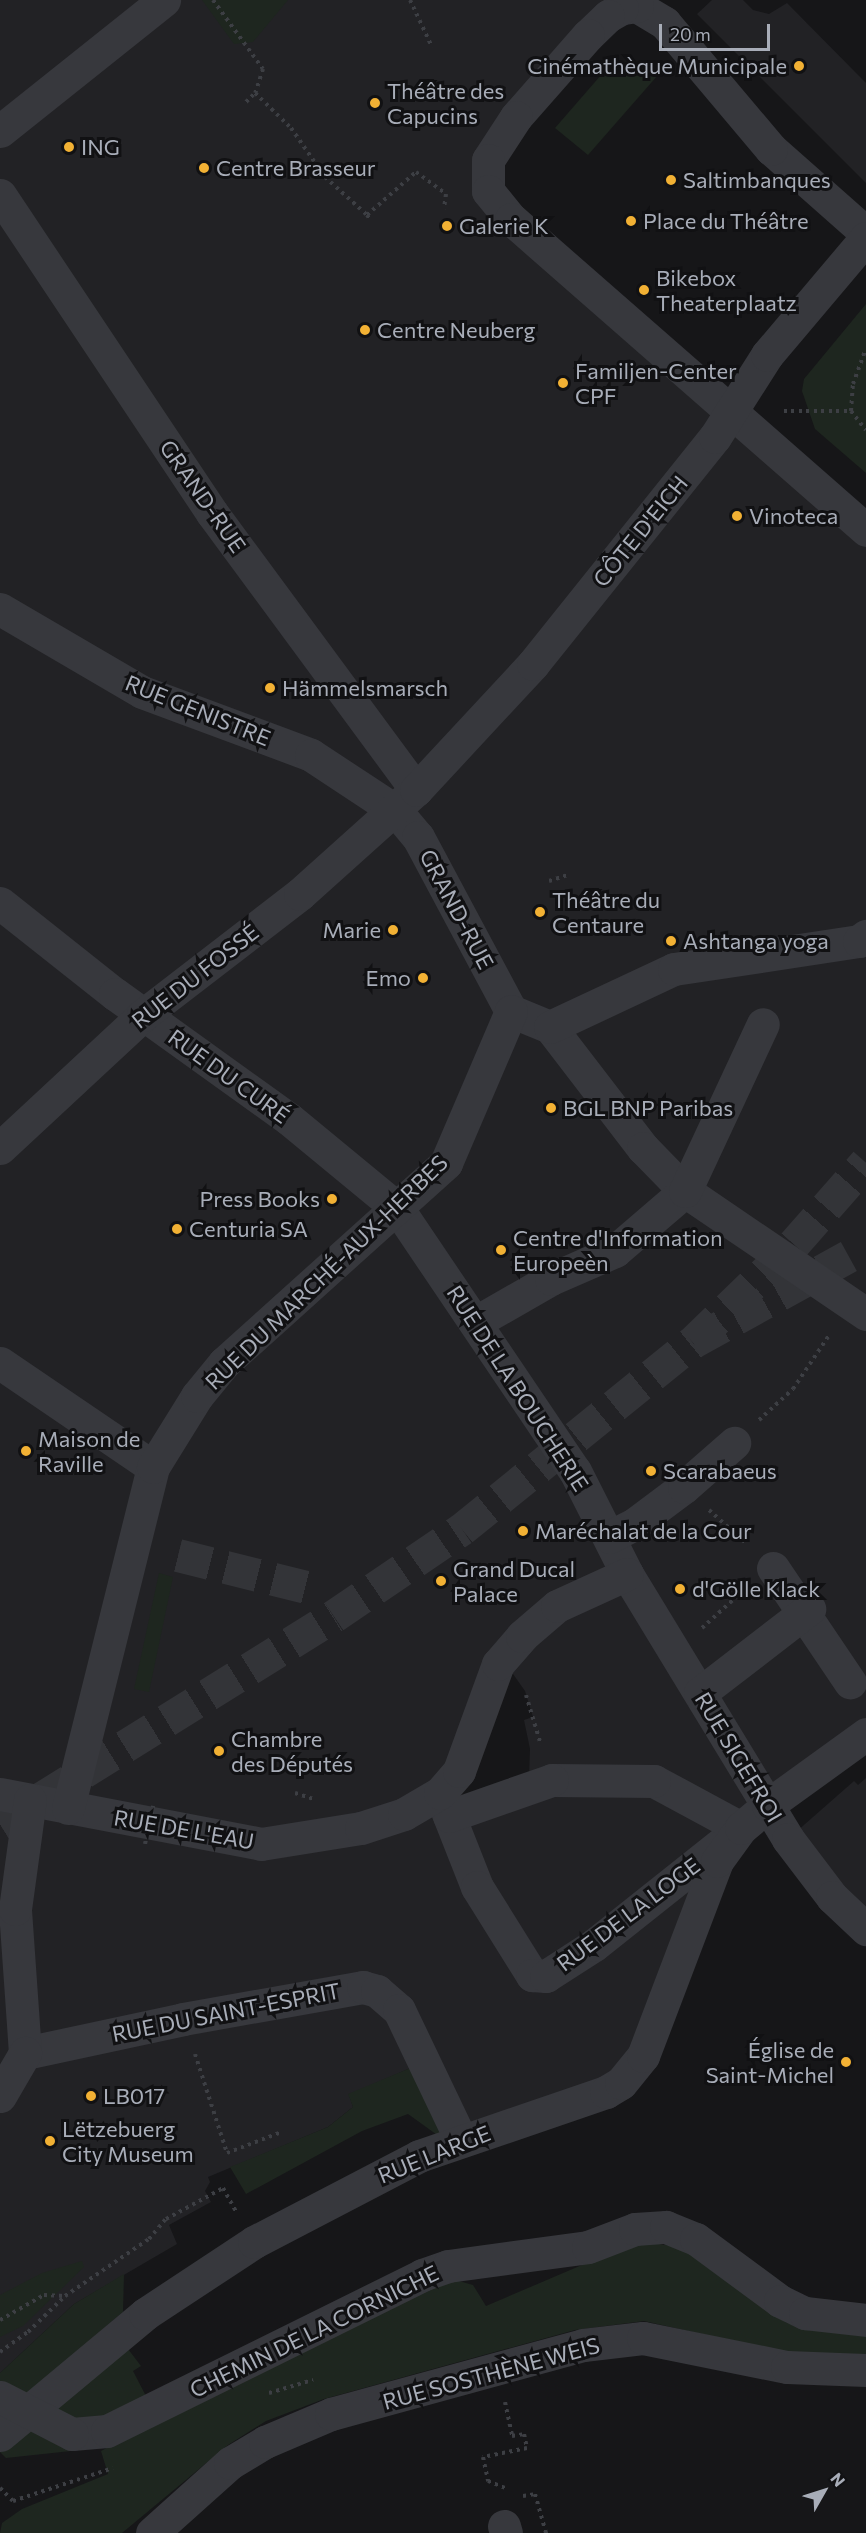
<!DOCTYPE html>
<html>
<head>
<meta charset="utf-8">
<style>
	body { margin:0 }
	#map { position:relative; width:866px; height:2533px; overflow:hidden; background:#161618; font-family:Commissioner,sans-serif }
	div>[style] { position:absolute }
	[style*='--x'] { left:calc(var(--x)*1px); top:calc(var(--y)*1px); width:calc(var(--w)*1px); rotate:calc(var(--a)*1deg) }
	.built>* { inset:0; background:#222225 }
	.green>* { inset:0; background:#1e261f }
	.minor-tunnel>* { height:33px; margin-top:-16.5px; transform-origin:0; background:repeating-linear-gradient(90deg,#333438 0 33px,transparent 0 49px) }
	.major-tunnel>* { height:33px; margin-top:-16.5px; transform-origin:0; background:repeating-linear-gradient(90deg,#333438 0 33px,transparent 0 49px) }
	.path>* { height:4px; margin-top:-2px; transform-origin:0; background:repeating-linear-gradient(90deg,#3d3f44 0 3px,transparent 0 7.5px) }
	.minor>* { height:33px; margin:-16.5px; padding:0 16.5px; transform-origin:16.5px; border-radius:16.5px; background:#37383d }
	.path-bridge>* { height:4px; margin-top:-2px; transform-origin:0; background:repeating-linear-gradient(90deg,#3d3f44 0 3px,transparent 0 7.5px) }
	.minor-bridge>* { height:33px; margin:-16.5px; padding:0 16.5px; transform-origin:16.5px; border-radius:16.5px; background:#37383d }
	.dots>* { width:16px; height:16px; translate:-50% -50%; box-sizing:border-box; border:3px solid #111113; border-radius:50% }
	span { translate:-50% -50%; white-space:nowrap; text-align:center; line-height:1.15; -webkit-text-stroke:6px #111113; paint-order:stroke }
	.poi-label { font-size:22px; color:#a8adb8 }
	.right { translate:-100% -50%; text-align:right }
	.left { translate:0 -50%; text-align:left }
	.street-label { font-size:22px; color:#a8adb8 }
	.north { position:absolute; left:794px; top:2461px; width:60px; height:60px; -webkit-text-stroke:4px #111113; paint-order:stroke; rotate:51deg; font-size:16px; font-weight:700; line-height:24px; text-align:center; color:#a8adb8 }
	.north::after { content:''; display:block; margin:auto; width:21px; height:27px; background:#a8adb8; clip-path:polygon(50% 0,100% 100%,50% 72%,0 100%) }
	.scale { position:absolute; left:659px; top:24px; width:111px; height:27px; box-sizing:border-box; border:3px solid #a8adb8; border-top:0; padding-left:8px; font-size:18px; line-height:21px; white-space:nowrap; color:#a8adb8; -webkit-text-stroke:4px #111113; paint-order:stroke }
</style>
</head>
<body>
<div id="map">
	<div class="built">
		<i style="clip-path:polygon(evenodd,0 0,635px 0,622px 8px,486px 174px,866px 530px,866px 1734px,741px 1828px,642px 2059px,461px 2140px,424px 2062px,349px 2095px,353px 2107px,328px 2127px,208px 2177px,210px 2182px,205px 2191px,211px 2202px,169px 2225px,177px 2244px,74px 2304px,0 2373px,0 0,499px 1664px,513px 1674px,525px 1691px,533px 1717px,524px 1720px,530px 1749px,529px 1777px,450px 1816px,499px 1664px)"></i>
		<i style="clip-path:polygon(712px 0,743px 0,753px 10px,769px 14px,787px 3px,866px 83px,866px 183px,697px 14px)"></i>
		<i style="clip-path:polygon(866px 1778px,866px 1929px,788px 1839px,854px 1781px,858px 1785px)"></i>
	</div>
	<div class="green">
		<i style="clip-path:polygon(202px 0,288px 0,253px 42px,234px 44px)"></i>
		<i style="clip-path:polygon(631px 60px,646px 65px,658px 75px,588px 155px,555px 128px,608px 67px)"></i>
		<i style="clip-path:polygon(866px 304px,866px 473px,815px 429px,802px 391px,804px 379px)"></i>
		<i style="clip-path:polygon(159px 1573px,173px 1577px,149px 1692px,134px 1689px)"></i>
		<i style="clip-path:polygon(415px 2066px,447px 2134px,440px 2137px,408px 2114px,362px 2131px,246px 2194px,230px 2167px,328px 2127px,353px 2107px,348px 2094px)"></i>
		<i style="clip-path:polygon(638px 2241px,686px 2248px,787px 2323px,866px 2333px,866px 2357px,777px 2351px,644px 2321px,575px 2330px,324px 2399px,266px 2421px,228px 2445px,122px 2533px,0 2533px,2px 2523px,22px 2509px,108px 2474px,101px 2451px,242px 2376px,445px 2277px,473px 2285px,486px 2306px)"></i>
		<i style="clip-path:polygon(82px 2261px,84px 2267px,23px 2326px,0 2337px,0 2295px,42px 2273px)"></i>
		<i style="clip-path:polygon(124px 2274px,123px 2312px,26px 2395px,0 2383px,0 2373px,74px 2304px)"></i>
		<i style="clip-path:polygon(125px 2345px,141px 2366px,133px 2371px,147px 2398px,110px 2418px,73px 2419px,49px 2406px)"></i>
		<i style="clip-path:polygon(0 2411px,71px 2451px,6px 2458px,0 2452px)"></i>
	</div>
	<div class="minor-tunnel">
		<i style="--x:693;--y:1342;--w:178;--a:-28.9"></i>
		<i style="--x:178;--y:1555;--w:144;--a:14"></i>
	</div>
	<div class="major-tunnel">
		<i style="--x:0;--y:1824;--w:393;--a:-31.9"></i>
		<i style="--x:334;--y:1616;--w:155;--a:-34.2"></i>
		<i style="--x:462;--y:1529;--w:297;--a:-39"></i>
		<i style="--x:693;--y:1342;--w:141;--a:-44.1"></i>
		<i style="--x:794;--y:1244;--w:109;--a:-48.7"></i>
	</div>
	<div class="path">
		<i style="--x:213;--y:0;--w:85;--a:54.1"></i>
		<i style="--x:263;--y:69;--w:25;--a:108"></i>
		<i style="--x:255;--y:93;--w:50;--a:44.2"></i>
		<i style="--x:291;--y:128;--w:60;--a:55.2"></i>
		<i style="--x:325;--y:177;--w:57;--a:42.1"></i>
		<i style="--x:367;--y:215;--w:65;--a:-41.3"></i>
		<i style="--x:416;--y:172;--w:37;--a:36"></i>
		<i style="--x:446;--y:194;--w:15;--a:98"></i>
		<i style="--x:410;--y:0;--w:52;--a:64.9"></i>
		<i style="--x:246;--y:102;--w:13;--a:-45"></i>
		<i style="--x:367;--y:215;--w:7;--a:56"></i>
		<i style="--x:784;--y:411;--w:67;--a:0"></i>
		<i style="--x:851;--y:411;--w:24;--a:52"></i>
		<i style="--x:851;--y:411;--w:27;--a:-86"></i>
		<i style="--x:853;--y:384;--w:37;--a:-70"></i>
		<i style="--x:549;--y:881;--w:20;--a:-18"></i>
		<i style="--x:759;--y:1420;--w:46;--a:-42.4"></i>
		<i style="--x:793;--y:1389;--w:66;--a:-56.1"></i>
		<i style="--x:709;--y:1510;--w:52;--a:41.9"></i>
		<i style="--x:702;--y:1628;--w:58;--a:-42.2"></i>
		<i style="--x:526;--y:1695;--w:52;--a:73.3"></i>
		<i style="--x:295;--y:1793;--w:19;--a:18"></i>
		<i style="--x:195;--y:2054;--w:104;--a:72.1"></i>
		<i style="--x:227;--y:2153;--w:56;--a:-21"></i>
		<i style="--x:0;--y:2320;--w:51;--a:-29.6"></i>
		<i style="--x:44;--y:2295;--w:21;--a:3"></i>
		<i style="--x:0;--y:2352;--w:34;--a:-36"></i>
		<i style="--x:28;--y:2332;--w:52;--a:-44.2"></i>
		<i style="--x:65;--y:2296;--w:102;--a:-34.2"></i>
		<i style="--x:149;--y:2239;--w:26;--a:-50"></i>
		<i style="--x:166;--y:2219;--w:65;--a:-28.5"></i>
		<i style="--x:223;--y:2188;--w:29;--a:61"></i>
		<i style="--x:269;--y:2393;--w:46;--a:-16.5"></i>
		<i style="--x:505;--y:2402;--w:35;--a:78"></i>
		<i style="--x:512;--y:2436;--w:12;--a:-9"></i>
		<i style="--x:524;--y:2434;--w:14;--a:78"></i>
		<i style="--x:527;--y:2448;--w:45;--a:168.4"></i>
		<i style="--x:483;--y:2457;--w:25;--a:78"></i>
		<i style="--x:488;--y:2481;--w:22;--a:22"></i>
		<i style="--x:0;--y:2488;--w:18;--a:45"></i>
		<i style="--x:13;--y:2501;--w:105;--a:-18.3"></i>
		<i style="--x:523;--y:2496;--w:12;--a:-9"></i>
		<i style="--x:535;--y:2494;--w:41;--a:74.2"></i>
	</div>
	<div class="minor">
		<i style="--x:0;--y:131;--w:210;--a:-38.6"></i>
		<i style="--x:0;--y:195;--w:382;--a:56.3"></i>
		<i style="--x:212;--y:513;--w:344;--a:53.6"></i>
		<i style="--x:866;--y:233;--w:127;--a:-138.5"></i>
		<i style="--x:771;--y:149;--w:165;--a:-130.1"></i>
		<i style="--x:665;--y:23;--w:33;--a:-149"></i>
		<i style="--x:637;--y:6;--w:15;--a:172"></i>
		<i style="--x:622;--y:8;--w:16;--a:150"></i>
		<i style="--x:608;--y:16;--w:28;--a:136"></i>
		<i style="--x:588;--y:35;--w:109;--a:131.3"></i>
		<i style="--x:516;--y:117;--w:51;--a:123.1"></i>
		<i style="--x:488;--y:160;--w:31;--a:90"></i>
		<i style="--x:488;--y:191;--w:36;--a:51"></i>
		<i style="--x:511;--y:219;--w:472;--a:41.2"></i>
		<i style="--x:0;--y:609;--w:164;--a:30.3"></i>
		<i style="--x:142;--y:692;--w:180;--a:20.4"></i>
		<i style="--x:311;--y:755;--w:102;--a:33.4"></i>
		<i style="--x:396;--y:811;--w:34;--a:50"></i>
		<i style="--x:418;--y:837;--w:197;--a:61.9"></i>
		<i style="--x:0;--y:903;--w:147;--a:38.4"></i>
		<i style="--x:115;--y:994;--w:214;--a:35.7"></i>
		<i style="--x:289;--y:1119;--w:141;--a:39.5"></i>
		<i style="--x:398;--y:1209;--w:316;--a:56"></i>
		<i style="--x:575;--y:1471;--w:115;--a:63.2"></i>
		<i style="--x:627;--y:1574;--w:310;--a:58.7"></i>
		<i style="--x:788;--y:1839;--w:73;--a:52.8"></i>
		<i style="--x:832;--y:1897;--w:47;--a:43.3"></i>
		<i style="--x:511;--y:1011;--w:42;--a:22.3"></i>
		<i style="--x:550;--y:1027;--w:153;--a:52.5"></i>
		<i style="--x:643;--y:1148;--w:60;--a:45.7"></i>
		<i style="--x:685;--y:1191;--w:219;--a:34.2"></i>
		<i style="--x:550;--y:1027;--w:137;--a:-25.1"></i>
		<i style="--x:674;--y:969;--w:187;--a:-8.6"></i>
		<i style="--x:859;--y:941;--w:9;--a:-36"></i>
		<i style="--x:0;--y:1148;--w:195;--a:-42.9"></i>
		<i style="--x:143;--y:1015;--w:198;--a:-37.6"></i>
		<i style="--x:300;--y:894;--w:156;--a:-41.9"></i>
		<i style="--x:416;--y:790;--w:172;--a:-47.1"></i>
		<i style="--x:533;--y:664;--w:291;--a:-51.3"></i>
		<i style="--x:715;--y:437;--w:97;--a:-57.6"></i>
		<i style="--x:767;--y:355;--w:153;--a:-49.8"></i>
		<i style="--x:476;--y:1322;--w:86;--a:-29.8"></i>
		<i style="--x:551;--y:1279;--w:70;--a:-23.6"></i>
		<i style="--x:615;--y:1251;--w:92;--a:-40.6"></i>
		<i style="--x:685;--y:1191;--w:184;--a:-65"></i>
		<i style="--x:0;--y:1363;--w:185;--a:34.2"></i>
		<i style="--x:609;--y:1537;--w:30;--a:-27"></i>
		<i style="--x:636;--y:1523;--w:60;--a:-36.9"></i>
		<i style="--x:684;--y:1487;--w:67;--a:-41.3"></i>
		<i style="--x:773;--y:1568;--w:138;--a:56"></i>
		<i style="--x:700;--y:1693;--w:138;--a:-37.6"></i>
		<i style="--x:440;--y:1793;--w:101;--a:68.5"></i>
		<i style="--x:477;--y:1887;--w:104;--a:58"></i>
		<i style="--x:532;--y:1975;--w:14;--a:4"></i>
		<i style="--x:546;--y:1976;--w:57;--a:-32.9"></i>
		<i style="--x:594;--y:1945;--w:188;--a:-38.5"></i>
		<i style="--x:741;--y:1828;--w:99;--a:-151.6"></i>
		<i style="--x:654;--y:1781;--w:102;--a:-179.4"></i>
		<i style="--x:552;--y:1780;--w:109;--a:160.7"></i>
		<i style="--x:0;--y:1794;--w:266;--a:10.8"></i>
		<i style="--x:261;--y:1844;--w:101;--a:-9.1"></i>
		<i style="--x:361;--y:1828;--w:45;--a:-18"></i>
		<i style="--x:404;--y:1814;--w:42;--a:-30.3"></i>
		<i style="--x:440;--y:1793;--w:29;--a:-49"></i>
		<i style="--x:459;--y:1771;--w:114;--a:-70"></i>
		<i style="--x:498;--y:1664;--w:37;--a:-49"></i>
		<i style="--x:522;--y:1636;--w:46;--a:-40.6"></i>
		<i style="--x:557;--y:1606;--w:77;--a:-24.6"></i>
		<i style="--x:68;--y:1808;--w:351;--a:-76"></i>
		<i style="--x:153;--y:1467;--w:84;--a:-58.2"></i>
		<i style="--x:197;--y:1396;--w:43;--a:-50.7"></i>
		<i style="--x:224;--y:1363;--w:299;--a:-42"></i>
		<i style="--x:446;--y:1163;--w:165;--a:-66.8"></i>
		<i style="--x:25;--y:2053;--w:162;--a:-12.1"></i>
		<i style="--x:183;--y:2019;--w:183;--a:-10.1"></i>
		<i style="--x:363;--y:1987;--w:15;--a:16"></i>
		<i style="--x:377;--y:1991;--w:29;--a:41"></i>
		<i style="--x:399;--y:2010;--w:144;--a:64.5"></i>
		<i style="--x:25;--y:2053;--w:144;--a:-94"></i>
		<i style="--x:15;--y:1909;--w:110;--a:-82.2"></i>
		<i style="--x:0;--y:2096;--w:50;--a:-59.8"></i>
		<i style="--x:72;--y:2434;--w:35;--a:-5"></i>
		<i style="--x:107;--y:2431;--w:352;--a:-26.3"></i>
		<i style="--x:422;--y:2275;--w:28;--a:-19"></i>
		<i style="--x:448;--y:2266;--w:141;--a:-7.7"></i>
		<i style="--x:588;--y:2247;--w:50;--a:-21"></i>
		<i style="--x:635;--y:2229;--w:31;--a:-4"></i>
		<i style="--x:666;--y:2227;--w:32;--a:22"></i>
		<i style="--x:696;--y:2239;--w:104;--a:36.4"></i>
		<i style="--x:780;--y:2301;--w:28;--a:26"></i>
		<i style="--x:805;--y:2313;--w:61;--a:6.5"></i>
		<i style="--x:0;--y:2435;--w:189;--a:-39.8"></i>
		<i style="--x:145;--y:2314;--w:131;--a:-33.4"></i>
		<i style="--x:254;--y:2242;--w:186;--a:-27.5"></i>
		<i style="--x:419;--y:2156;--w:198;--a:-18.9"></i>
		<i style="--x:606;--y:2092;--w:17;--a:-31"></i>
		<i style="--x:621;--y:2083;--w:35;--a:-51"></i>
		<i style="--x:643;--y:2056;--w:209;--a:-69.2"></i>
		<i style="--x:717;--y:1861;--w:41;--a:-54"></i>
		<i style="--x:741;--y:1828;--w:35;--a:-40"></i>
		<i style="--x:768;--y:1805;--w:121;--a:-35.9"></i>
		<i style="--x:504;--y:2526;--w:7;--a:74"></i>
		<i style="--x:152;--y:2533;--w:105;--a:-41.9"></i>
		<i style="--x:230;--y:2463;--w:41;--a:-31"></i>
		<i style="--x:265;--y:2442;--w:72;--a:-23"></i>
		<i style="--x:331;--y:2414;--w:261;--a:-15.3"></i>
		<i style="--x:583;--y:2345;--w:60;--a:-6.7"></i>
		<i style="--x:643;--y:2338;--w:147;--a:11.4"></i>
		<i style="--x:787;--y:2367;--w:79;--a:2.2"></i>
	</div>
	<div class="path-bridge">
		<i style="--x:145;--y:1844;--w:39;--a:-78"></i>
	</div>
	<div class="minor-bridge">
		<i style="--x:0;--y:2397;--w:81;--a:27.2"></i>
	</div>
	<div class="dots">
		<i style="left:799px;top:66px;background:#f2b134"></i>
		<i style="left:375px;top:103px;background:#f2b134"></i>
		<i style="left:69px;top:147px;background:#f2b134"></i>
		<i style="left:204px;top:168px;background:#f2b134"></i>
		<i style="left:671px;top:180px;background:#f2b134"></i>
		<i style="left:631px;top:221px;background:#f2b134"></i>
		<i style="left:447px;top:226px;background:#f2b134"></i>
		<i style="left:644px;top:290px;background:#f2b134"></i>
		<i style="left:365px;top:330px;background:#f2b134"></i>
		<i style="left:563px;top:383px;background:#f2b134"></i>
		<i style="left:737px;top:516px;background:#f2b134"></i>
		<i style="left:270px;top:688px;background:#f2b134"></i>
		<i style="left:540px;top:912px;background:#f2b134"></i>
		<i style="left:393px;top:930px;background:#f2b134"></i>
		<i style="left:671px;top:941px;background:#f2b134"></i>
		<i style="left:423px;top:978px;background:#f2b134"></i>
		<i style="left:551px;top:1108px;background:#f2b134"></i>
		<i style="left:332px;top:1199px;background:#f2b134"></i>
		<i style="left:177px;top:1229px;background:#f2b134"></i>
		<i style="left:501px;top:1250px;background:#f2b134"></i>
		<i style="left:26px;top:1451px;background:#f2b134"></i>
		<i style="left:651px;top:1471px;background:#f2b134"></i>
		<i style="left:523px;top:1531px;background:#f2b134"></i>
		<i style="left:441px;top:1581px;background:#f2b134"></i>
		<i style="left:680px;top:1589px;background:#f2b134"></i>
		<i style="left:219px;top:1751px;background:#f2b134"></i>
		<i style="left:846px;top:2062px;background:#f2b134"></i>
		<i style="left:91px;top:2096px;background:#f2b134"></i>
		<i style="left:50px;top:2141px;background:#f2b134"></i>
	</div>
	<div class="poi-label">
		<span class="right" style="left:787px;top:66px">Cinémathèque Municipale</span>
		<span class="left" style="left:387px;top:103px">Théâtre des<br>Capucins</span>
		<span class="left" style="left:81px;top:147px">ING</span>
		<span class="left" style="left:216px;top:168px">Centre Brasseur</span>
		<span class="left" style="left:683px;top:180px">Saltimbanques</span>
		<span class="left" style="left:643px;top:221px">Place du Théâtre</span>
		<span class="left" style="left:459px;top:226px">Galerie K</span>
		<span class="left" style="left:656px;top:290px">Bikebox<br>Theaterplaatz</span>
		<span class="left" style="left:377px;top:330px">Centre Neuberg</span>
		<span class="left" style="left:575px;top:383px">Familjen-Center<br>CPF</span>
		<span class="left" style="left:749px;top:516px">Vinoteca</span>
		<span class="left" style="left:282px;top:688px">Hämmelsmarsch</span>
		<span class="left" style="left:552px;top:912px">Théâtre du<br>Centaure</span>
		<span class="right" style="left:381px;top:930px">Marie</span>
		<span class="left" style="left:683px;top:941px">Ashtanga yoga</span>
		<span class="right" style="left:411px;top:978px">Emo</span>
		<span class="left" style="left:563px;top:1108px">BGL BNP Paribas</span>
		<span class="right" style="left:320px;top:1199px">Press Books</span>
		<span class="left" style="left:189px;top:1229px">Centuria SA</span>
		<span class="left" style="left:513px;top:1250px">Centre d'Information<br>Europeèn</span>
		<span class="left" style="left:38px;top:1451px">Maison de<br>Raville</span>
		<span class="left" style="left:663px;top:1471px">Scarabaeus</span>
		<span class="left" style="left:535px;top:1531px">Maréchalat de la Cour</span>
		<span class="left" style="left:453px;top:1581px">Grand Ducal<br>Palace</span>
		<span class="left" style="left:692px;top:1589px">d'Gölle Klack</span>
		<span class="left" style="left:231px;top:1751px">Chambre<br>des Députés</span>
		<span class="right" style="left:834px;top:2062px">Église de<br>Saint-Michel</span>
		<span class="left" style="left:103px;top:2096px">LB017</span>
		<span class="left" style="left:62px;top:2141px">Lëtzebuerg<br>City Museum</span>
	</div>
	<div class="street-label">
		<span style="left:203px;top:496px;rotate:55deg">GRAND-RUE</span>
		<span style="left:640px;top:531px;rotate:-51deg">CÔTE D'EICH</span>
		<span style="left:198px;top:710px;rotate:22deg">RUE GENISTRE</span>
		<span style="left:457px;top:909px;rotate:62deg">GRAND-RUE</span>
		<span style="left:195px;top:976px;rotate:-38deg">RUE DU FOSSÉ</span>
		<span style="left:229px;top:1076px;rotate:36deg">RUE DU CURÉ</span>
		<span style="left:326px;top:1272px;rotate:-44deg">RUE DU MARCHÉ-AUX-HERBES</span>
		<span style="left:518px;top:1388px;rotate:57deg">RUE DE LA BOUCHERIE</span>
		<span style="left:739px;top:1757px;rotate:59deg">RUE SIGEFROI</span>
		<span style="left:184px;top:1829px;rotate:10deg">RUE DE L'EAU</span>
		<span style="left:628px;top:1914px;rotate:-37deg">RUE DE LA LOGE</span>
		<span style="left:226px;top:2012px;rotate:-11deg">RUE DU SAINT-ESPRIT</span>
		<span style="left:434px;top:2154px;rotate:-22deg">RUE LARGE</span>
		<span style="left:314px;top:2331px;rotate:-26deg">CHEMIN DE LA CORNICHE</span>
		<span style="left:491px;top:2373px;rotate:-15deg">RUE SOSTHÈNE WEIS</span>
	</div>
	<div class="north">N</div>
	<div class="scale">20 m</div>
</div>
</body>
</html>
